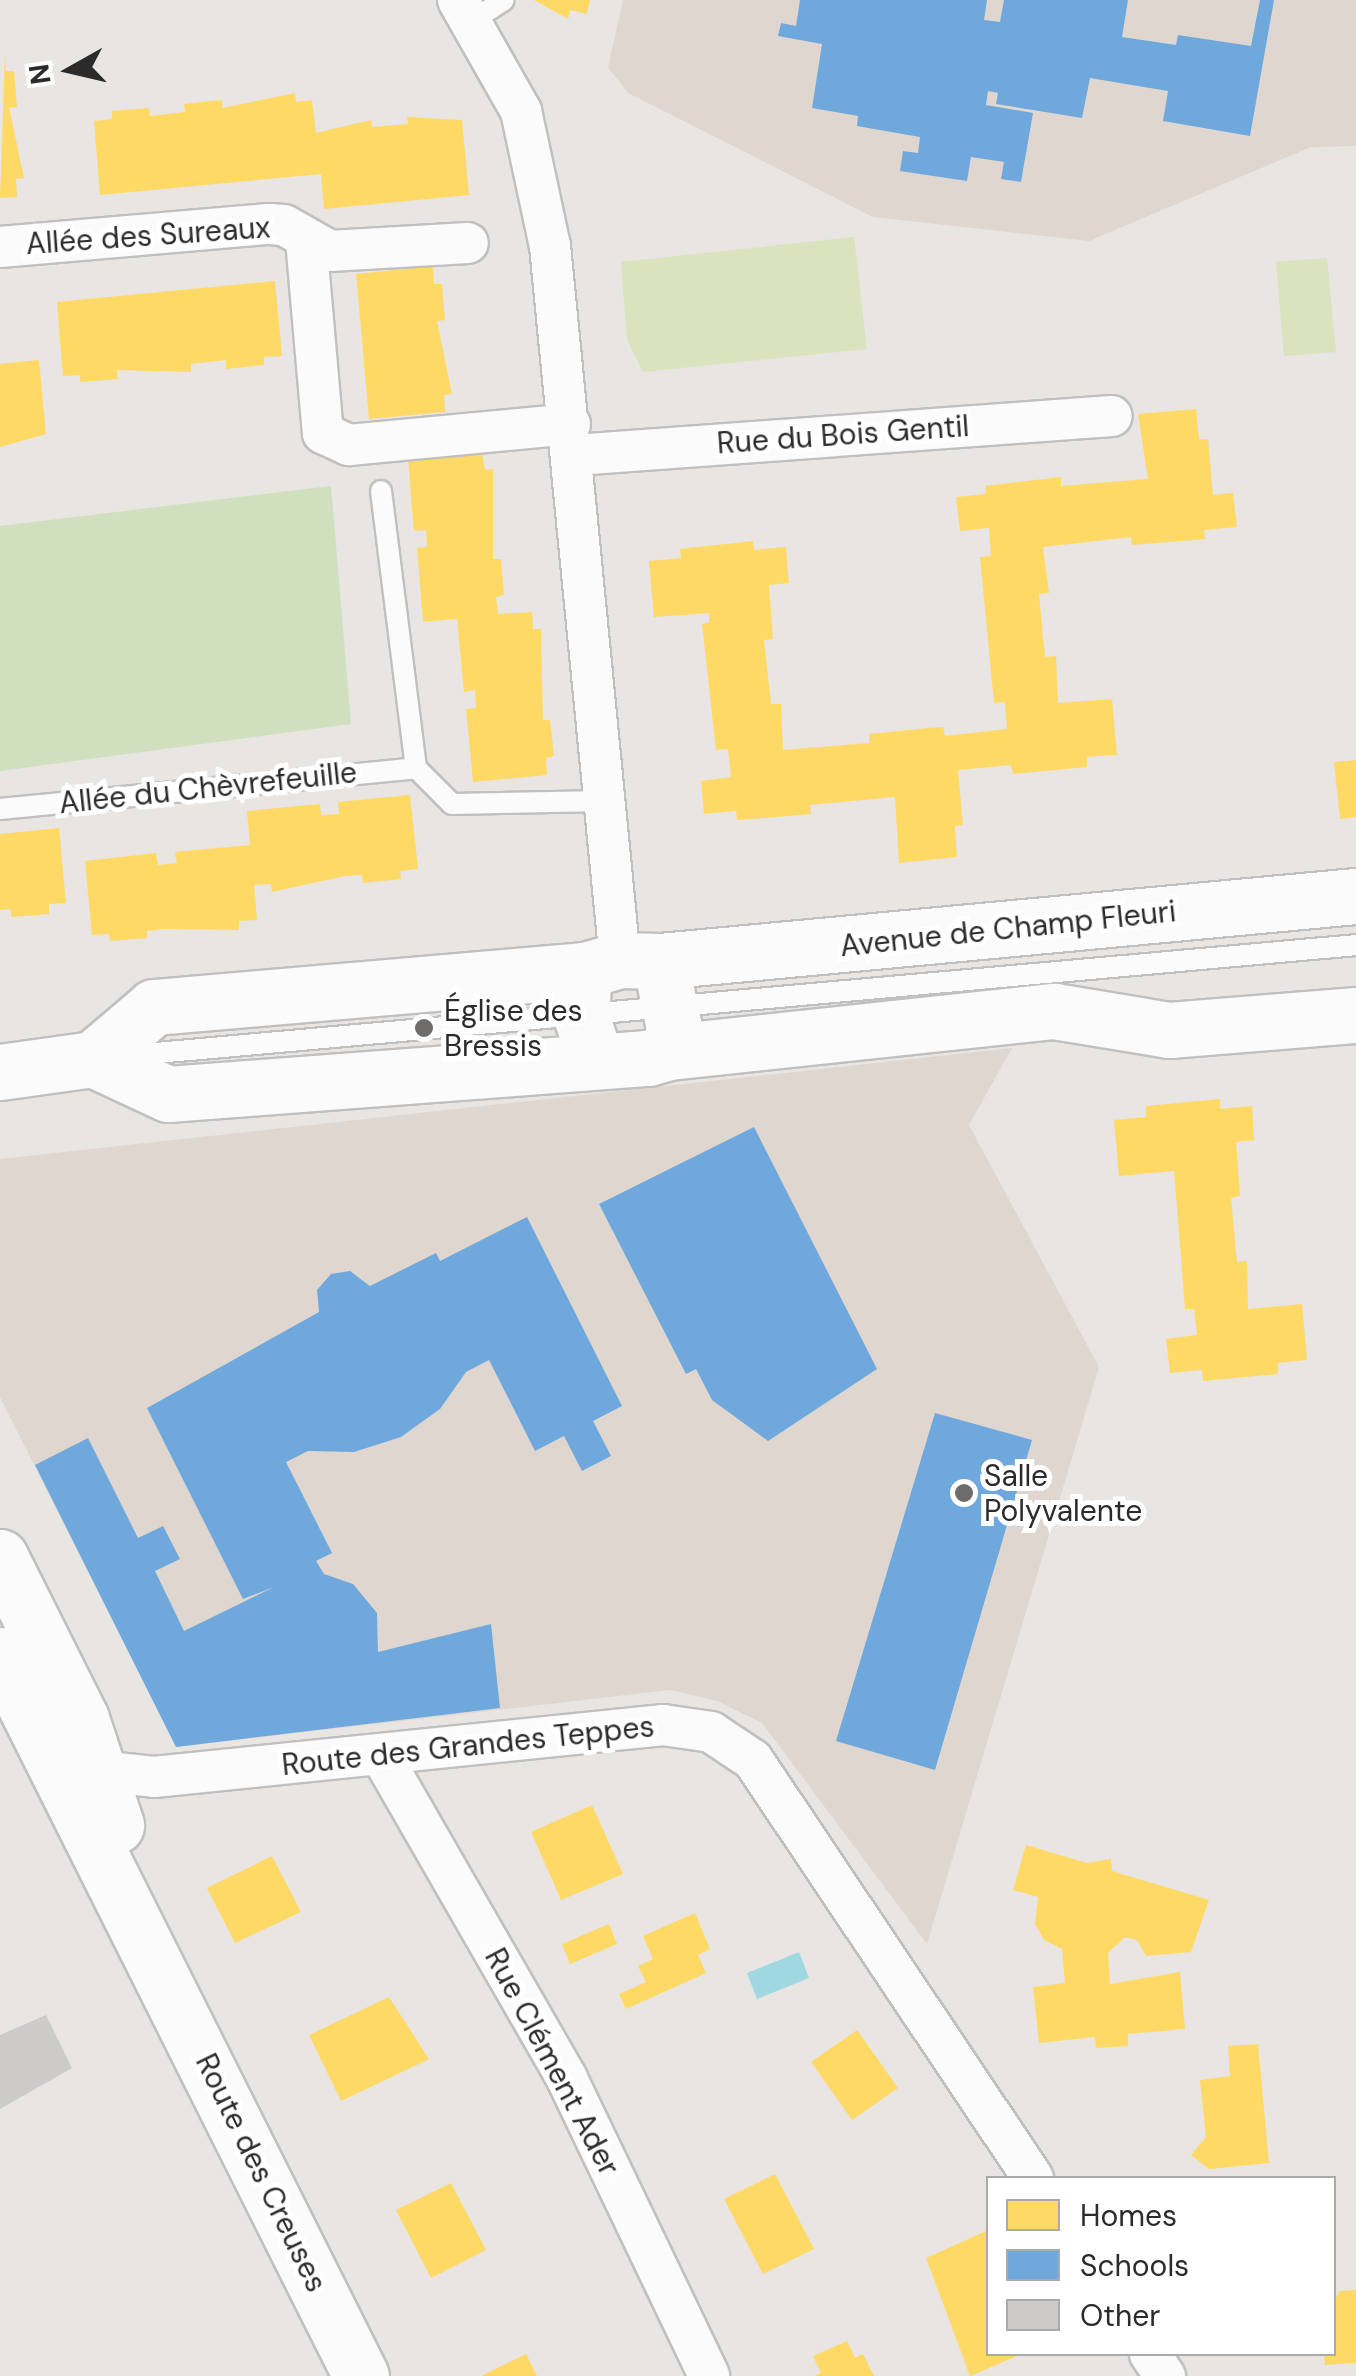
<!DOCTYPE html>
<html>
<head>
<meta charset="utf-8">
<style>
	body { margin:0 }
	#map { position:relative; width:1356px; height:2376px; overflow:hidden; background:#e8e5e2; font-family:"DM Sans",sans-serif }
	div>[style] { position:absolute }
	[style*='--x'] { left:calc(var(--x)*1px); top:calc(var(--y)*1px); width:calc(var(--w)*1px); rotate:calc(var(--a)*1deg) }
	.education>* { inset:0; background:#dfd7cf }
	.green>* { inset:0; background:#d0e0bf }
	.pitch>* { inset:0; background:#dae3be }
	.water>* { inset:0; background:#9fd8e1 }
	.homes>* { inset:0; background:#ffd966 }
	.schools>* { inset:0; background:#6fa8dc }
	.building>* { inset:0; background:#cdcbc9 }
	.roads { filter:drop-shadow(2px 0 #c1c0c0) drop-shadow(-2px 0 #c1c0c0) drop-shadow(0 2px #c1c0c0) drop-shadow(0 -2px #c1c0c0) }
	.lane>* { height:20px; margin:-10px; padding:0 10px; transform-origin:10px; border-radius:10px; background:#fcfbfb }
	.street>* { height:40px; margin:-20px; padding:0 20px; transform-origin:20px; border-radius:20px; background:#fcfbfb }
	.secondary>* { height:55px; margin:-27.5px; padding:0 27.5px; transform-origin:27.5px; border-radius:27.5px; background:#fcfbfb }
	.dots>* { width:28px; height:28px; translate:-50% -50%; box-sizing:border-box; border:5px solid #fff; border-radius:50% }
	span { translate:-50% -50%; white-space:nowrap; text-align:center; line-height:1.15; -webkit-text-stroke:10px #fff; paint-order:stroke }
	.street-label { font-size:30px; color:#2b2b2b }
	.poi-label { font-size:30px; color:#2b2b2b }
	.left { translate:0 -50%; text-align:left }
	.legend { position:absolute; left:986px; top:2176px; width:350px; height:180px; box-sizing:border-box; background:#fff; border:2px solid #aaa; margin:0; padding:12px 18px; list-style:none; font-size:30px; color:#2b2b2b }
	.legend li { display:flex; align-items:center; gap:20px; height:50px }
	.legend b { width:50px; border:2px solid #aaa }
	.north { position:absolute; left:20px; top:20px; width:100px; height:100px; -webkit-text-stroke:8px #fff; paint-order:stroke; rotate:262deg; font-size:28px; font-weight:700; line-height:40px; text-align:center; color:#2b2b2b }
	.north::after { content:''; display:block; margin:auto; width:35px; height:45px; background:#2b2b2b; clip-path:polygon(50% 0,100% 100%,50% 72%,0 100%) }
</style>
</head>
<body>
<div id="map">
	<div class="education">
		<i style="clip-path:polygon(623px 0,1356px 0,1356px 146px,1311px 147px,1089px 241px,873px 217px,628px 93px,608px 67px)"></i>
		<i style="clip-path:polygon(1012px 1048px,969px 1125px,1099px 1367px,927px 1944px,762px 1723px,717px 1701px,670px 1690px,176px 1747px,0 1397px,0 1159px)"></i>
	</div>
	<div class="green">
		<i style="clip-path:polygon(331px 486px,351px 724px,0 771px,0 526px)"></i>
	</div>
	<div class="pitch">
		<i style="clip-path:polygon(854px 237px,867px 349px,643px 372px,627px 340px,621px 262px)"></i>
		<i style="clip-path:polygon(1327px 258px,1336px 352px,1284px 356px,1276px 262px)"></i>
	</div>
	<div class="water">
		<i style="clip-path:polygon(799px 1952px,809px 1978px,757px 1999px,747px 1973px)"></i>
	</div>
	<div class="homes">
		<i style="clip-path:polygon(534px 0,590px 0,587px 14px,570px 10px,568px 19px)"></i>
		<i style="clip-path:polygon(5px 53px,6px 71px,14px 71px,17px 107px,9px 107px,24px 178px,16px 179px,17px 197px,0 198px)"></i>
		<i style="clip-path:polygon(295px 93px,296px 102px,312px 100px,316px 133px,371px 120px,372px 127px,408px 124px,407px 117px,462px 120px,469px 195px,324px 209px,321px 174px,100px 195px,94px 121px,112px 119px,112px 111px,149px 108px,150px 116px,185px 112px,184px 104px,222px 100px,222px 108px)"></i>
		<i style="clip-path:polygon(433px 266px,434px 284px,442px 284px,445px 320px,437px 321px,452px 394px,444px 395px,445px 412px,369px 419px,356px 274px)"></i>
		<i style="clip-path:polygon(275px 281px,282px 356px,264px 357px,264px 365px,226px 369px,226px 360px,191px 364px,191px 372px,117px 370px,118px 379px,80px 382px,80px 375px,63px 376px,57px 302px)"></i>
		<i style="clip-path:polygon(39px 360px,46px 434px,0 447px,0 364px)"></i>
		<i style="clip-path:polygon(1196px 409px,1199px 439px,1208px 439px,1213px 495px,1233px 493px,1237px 527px,1204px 530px,1205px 539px,1132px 545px,1131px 537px,1043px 547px,1049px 593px,1039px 594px,1045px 657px,1056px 656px,1058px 703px,1112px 699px,1117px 755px,1087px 757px,1087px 767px,1013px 774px,1011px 765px,958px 770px,963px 825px,955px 826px,957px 857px,899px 863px,895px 797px,810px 805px,811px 814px,752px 819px,737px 820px,736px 811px,704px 814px,701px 781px,731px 777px,728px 749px,716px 750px,702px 624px,709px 622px,709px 613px,654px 617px,649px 561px,681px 558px,680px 549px,753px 541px,754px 550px,786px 547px,789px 583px,769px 585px,773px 639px,764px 640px,771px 704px,781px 704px,783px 750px,869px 743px,869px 734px,929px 728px,943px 727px,945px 736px,1007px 729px,1005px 702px,994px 703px,980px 557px,991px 556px,989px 528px,960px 531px,956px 497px,986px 494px,985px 486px,1061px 477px,1061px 486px,1148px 479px,1138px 414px)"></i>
		<i style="clip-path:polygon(482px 452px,485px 470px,493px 469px,493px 559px,501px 559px,504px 595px,496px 597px,498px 614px,532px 612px,533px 629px,541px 629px,543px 720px,550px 720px,554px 756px,546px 758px,547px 775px,473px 782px,466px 709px,476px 708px,475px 690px,464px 692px,457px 619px,423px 622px,417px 548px,427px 547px,426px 530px,414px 531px,408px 458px)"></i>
		<i style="clip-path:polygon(1356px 760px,1356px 817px,1340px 819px,1334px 762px)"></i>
		<i style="clip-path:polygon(410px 795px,418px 869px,400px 871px,401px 879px,363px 883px,362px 875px,345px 876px,272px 892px,271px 884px,254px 885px,257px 920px,239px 921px,239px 930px,164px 929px,147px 931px,147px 938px,110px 941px,109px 934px,92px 935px,85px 861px,156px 853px,158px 865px,177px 863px,175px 852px,250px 845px,247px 811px,320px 804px,321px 815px,339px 814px,338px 802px)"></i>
		<i style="clip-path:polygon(59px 828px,66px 903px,49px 904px,49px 914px,11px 917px,11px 909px,0 910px,0 834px)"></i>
		<i style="clip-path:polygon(1220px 1099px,1220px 1109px,1252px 1106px,1254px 1140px,1236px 1142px,1240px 1196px,1231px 1198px,1237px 1262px,1247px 1261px,1248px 1309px,1302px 1304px,1307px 1360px,1278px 1363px,1278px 1374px,1203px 1381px,1202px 1370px,1170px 1373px,1166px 1339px,1197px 1335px,1194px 1309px,1185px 1309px,1174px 1171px,1119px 1176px,1114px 1120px,1146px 1117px,1146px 1106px)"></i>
		<i style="clip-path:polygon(592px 1805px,623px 1874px,561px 1900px,531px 1832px)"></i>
		<i style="clip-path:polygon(1026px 1845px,1087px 1863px,1111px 1859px,1112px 1871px,1209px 1900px,1191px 1952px,1146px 1956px,1137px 1940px,1125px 1937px,1108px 1953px,1110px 1984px,1180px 1972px,1185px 2029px,1128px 2034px,1128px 2046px,1096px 2048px,1095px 2037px,1039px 2043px,1033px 1987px,1065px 1983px,1062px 1949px,1044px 1940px,1035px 1924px,1038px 1897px,1013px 1890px)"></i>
		<i style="clip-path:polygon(272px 1856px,301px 1912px,235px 1943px,207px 1888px)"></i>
		<i style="clip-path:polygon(695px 1913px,710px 1949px,698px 1955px,706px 1973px,626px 2009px,619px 1994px,646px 1982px,638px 1966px,653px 1959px,643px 1936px)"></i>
		<i style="clip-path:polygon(609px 1924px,617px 1944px,570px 1964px,562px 1944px)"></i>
		<i style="clip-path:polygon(389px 1997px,429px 2059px,341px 2101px,309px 2035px)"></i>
		<i style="clip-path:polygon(857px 2030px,898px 2088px,852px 2120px,811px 2062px)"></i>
		<i style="clip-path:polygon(1258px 2044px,1269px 2163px,1209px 2169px,1191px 2155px,1206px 2137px,1200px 2080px,1230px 2076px,1228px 2046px)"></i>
		<i style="clip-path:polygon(775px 2174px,814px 2249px,763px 2274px,724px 2199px)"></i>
		<i style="clip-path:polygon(451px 2183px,486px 2250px,431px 2278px,396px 2210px)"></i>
		<i style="clip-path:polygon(986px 2231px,988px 2354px,1022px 2354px,970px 2376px,926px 2258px)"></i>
		<i style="clip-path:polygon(1356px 2290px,1356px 2363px,1325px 2365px,1324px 2354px,1334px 2354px,1334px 2303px,1339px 2291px)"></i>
		<i style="clip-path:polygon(847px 2341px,855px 2358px,863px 2354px,874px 2376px,814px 2376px,821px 2373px,813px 2356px)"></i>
		<i style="clip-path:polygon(526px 2354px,537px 2376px,481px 2376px)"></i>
	</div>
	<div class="schools">
		<i style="clip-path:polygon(800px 0,987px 0,984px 20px,1000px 22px,1004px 0,1128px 0,1122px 37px,1176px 45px,1178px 35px,1251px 46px,1260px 0,1274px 0,1250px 136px,1163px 121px,1168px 91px,1090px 78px,1082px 118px,996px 104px,998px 93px,988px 91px,986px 105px,1033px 113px,1021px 182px,1001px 179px,1004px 162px,971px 157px,967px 181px,900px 171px,903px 151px,918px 153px,920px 137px,857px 126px,858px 116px,812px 108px,822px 44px,778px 36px,781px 23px,796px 26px)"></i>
		<i style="clip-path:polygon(754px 1127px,877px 1369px,768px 1441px,712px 1400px,696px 1369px,686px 1374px,599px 1204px)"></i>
		<i style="clip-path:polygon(527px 1217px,622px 1406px,593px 1421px,611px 1456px,582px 1471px,564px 1436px,535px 1451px,489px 1360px,466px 1372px,440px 1409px,401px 1437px,354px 1452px,308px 1451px,286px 1462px,332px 1553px,316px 1561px,324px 1574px,353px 1584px,377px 1613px,378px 1652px,491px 1624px,500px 1708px,176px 1747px,35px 1465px,88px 1438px,138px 1538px,163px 1526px,180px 1559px,155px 1571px,184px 1631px,274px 1587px,243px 1599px,147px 1408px,319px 1312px,317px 1290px,331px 1274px,350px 1271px,370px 1286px,436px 1253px,440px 1261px)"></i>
		<i style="clip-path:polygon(935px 1413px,1032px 1440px,935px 1770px,836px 1741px)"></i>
	</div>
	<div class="building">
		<i style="clip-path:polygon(46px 2015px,72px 2068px,0 2109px,0 2035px)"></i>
	</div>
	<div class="roads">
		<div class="lane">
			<i style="--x:470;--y:22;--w:40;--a:-32.9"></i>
			<i style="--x:381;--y:491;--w:279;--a:82.8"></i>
			<i style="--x:0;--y:809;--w:418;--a:-5.6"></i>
			<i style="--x:416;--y:768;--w:51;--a:45"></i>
			<i style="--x:452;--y:804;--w:153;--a:-1.1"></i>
			<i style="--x:123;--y:1056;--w:1238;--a:-5.14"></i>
		</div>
		<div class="street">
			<i style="--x:458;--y:0;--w:128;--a:60.4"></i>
			<i style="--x:521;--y:111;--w:138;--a:77.9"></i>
			<i style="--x:550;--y:246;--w:717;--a:84.4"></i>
			<i style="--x:306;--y:240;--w:194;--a:85"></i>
			<i style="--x:323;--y:433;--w:29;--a:25"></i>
			<i style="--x:349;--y:445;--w:222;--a:-5.4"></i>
			<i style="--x:0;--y:247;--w:270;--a:-4.9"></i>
			<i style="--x:269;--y:224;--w:15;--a:4"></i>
			<i style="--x:284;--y:225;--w:53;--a:29.5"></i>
			<i style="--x:330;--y:251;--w:138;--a:-3.3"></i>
			<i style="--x:575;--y:455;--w:538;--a:-4.15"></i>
			<i style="--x:381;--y:1755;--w:374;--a:60.1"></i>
			<i style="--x:567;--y:2079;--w:329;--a:64.4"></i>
			<i style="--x:80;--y:1761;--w:21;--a:28"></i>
			<i style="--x:99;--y:1771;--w:55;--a:6.2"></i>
			<i style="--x:154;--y:1777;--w:512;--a:-5.83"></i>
			<i style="--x:663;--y:1725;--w:49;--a:8.3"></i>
			<i style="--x:711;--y:1732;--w:50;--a:33.7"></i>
			<i style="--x:753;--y:1760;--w:503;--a:56.18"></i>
			<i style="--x:1150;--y:2354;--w:27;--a:56"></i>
		</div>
		<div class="secondary">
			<i style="--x:660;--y:961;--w:699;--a:-5.34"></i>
			<i style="--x:669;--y:1052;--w:387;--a:-6.1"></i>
			<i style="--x:1054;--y:1011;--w:117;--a:9.4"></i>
			<i style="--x:1169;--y:1030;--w:188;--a:-4.6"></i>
			<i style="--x:93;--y:1059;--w:83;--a:25"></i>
			<i style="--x:168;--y:1094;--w:481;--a:-4.3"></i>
			<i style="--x:648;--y:1058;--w:22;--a:-16"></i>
			<i style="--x:669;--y:1052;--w:25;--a:-78"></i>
			<i style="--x:674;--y:1028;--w:68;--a:-101.8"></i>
			<i style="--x:660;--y:961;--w:40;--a:-178.6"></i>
			<i style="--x:620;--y:960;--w:37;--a:164"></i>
			<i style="--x:584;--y:970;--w:46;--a:93.7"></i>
			<i style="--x:581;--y:1016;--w:43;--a:71.1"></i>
			<i style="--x:0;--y:1072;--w:94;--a:-8"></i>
			<i style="--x:93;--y:1059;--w:80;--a:-40.4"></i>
			<i style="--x:154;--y:1007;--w:432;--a:-4.9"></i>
			<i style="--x:0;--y:1557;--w:181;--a:63.4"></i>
			<i style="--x:81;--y:1719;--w:112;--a:71.7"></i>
			<i style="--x:0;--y:1655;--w:806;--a:63.4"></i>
		</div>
	</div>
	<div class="dots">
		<i style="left:424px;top:1028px;background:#6d6c6b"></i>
		<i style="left:964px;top:1493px;background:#6d6c6b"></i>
	</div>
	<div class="street-label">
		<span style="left:148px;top:236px;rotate:-4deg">Allée des Sureaux</span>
		<span style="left:843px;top:435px;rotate:-4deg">Rue du Bois Gentil</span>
		<span style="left:208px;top:788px;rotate:-6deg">Allée du Chèvrefeuille</span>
		<span style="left:1008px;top:929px;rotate:-6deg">Avenue de Champ Fleuri</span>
		<span style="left:468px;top:1746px;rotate:-6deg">Route des Grandes Teppes</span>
		<span style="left:552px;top:2062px;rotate:62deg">Rue Clément Ader</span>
		<span style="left:261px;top:2173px;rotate:64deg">Route des Creuses</span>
	</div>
	<div class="poi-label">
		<span class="left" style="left:444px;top:1028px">Église des<br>Bressis</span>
		<span class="left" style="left:984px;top:1493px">Salle<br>Polyvalente</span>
	</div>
	<ul class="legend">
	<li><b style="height:28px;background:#ffd966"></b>Homes</li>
	<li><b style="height:28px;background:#6fa8dc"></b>Schools</li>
	<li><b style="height:28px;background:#cdcbc9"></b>Other</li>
	</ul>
	<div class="north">N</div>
</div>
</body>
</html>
